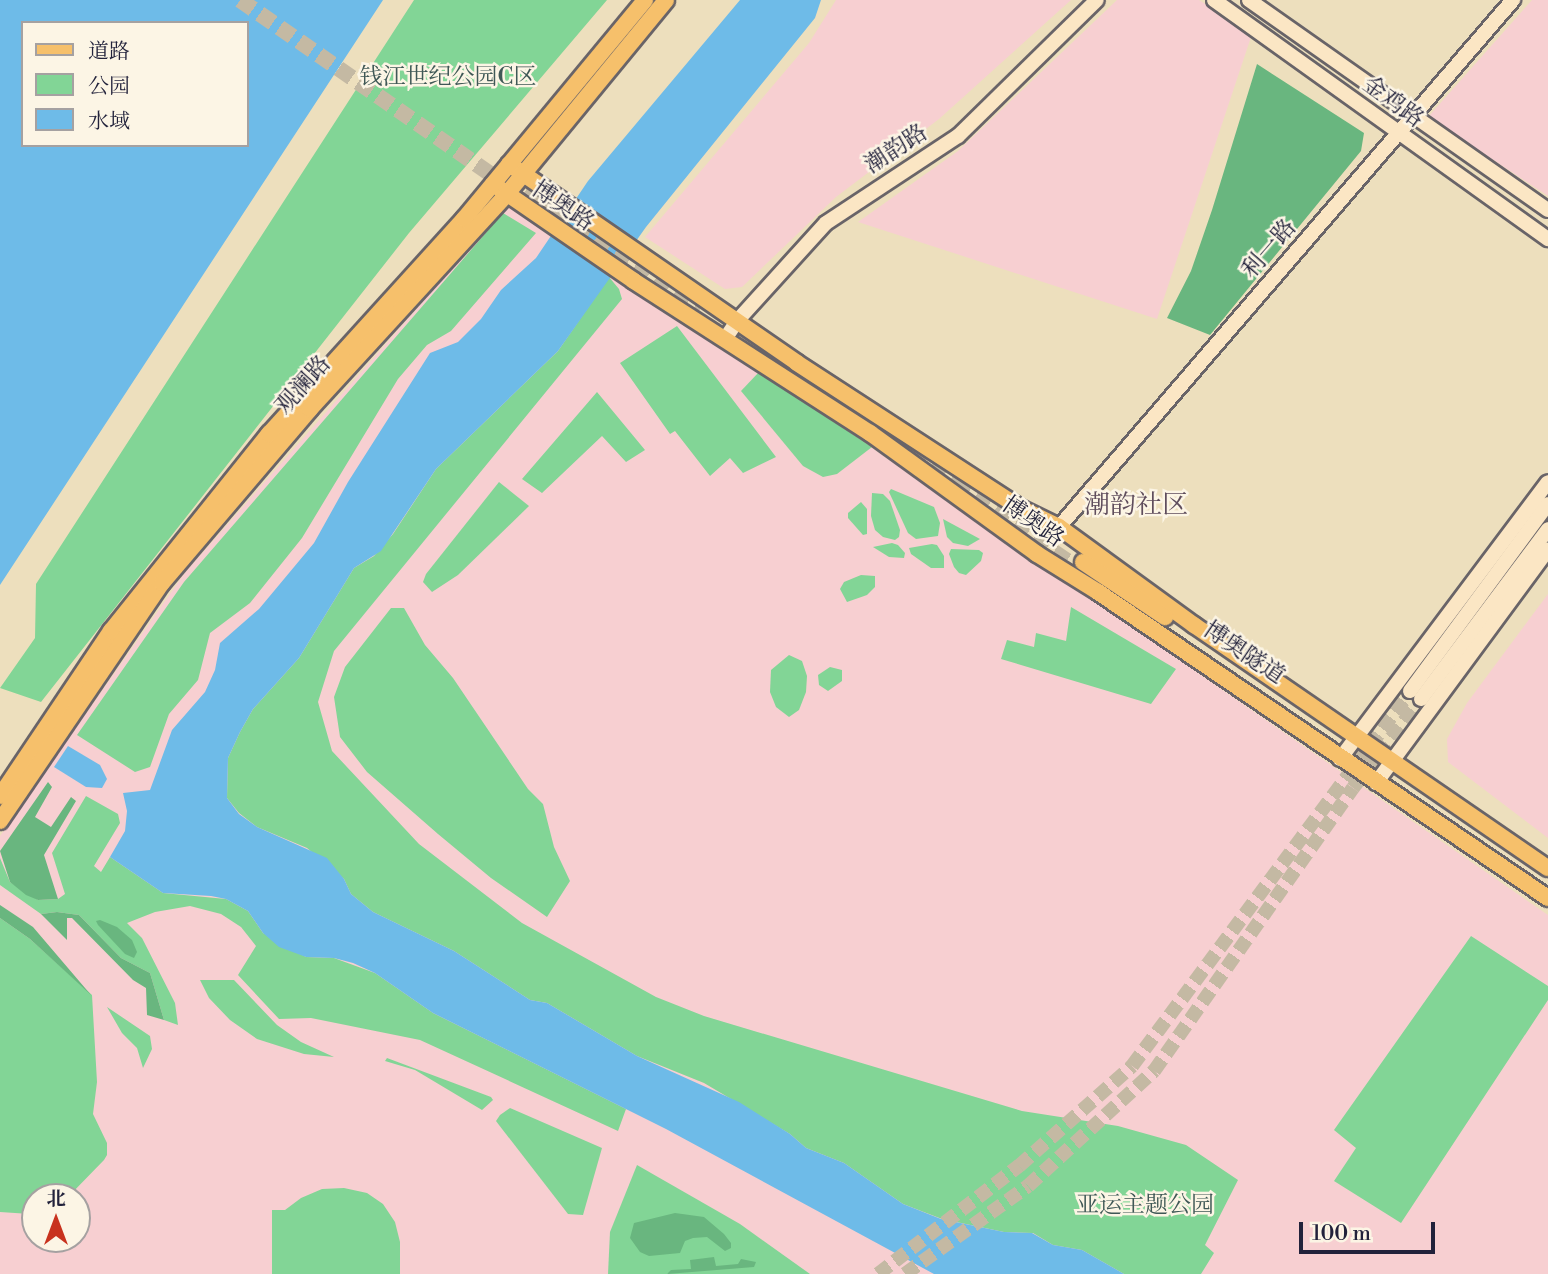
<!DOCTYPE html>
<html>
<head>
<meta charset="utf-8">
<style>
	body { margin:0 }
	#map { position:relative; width:1548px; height:1274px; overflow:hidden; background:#eddfbd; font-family:"Libre Bodoni","Noto Serif SC",serif }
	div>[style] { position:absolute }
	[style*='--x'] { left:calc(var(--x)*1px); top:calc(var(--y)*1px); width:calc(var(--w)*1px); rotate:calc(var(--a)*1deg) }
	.built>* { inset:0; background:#f7cfd1 }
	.green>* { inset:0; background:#82d596 }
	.forest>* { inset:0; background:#69b67f }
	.water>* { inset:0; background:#6ebbe8 }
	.secondary-tunnel>* { height:14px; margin-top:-7px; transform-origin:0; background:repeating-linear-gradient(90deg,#c4b9a3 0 14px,transparent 0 21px) }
	.primary-tunnel>* { height:16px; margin-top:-8px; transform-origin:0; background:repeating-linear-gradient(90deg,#c4b9a3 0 16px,transparent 0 24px) }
	.roads { filter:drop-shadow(2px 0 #696468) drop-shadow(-2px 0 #696468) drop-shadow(0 2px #696468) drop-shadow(0 -2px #696468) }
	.secondary>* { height:14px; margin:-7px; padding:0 7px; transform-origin:7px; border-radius:7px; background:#fbe6c4 }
	.primary>* { height:16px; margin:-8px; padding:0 8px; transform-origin:8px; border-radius:8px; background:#f6c06b }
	span { translate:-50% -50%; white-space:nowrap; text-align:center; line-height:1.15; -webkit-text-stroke:5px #fcf5e5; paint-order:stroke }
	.park-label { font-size:23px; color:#3f5856 }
	.street-label { font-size:23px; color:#22223b }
	.quarter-label { font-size:26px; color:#5f4d5c }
	.legend { position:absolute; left:21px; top:21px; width:228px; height:126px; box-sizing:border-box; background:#fcf5e5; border:2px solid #a5a1a1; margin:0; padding:9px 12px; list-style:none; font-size:21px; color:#22223b }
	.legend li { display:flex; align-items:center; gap:14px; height:35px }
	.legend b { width:35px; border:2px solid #a5a1a1 }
	.north { position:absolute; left:21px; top:1183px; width:70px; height:70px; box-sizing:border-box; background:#fcf5e5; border:2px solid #a5a1a1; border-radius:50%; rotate:0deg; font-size:19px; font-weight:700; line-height:28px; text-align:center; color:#22223b }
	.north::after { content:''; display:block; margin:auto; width:24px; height:32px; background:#c8321e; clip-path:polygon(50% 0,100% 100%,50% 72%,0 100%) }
	.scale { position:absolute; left:1299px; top:1222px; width:136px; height:32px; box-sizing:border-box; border:4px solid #22223b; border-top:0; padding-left:9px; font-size:21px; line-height:24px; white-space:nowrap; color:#22223b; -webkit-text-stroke:5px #fcf5e5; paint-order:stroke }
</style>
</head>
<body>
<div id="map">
	<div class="built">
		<i style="clip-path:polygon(836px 0,1071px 0,939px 119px,836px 197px,742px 287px,725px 289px,645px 237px,809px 43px)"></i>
		<i style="clip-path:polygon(1117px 0,1199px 0,1252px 34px,1157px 319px,858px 222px,958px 151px)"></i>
		<i style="clip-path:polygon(1532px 0,1548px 0,1548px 196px,1428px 117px)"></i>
		<i style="clip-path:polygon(evenodd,507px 206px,823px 414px,1548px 915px,1548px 1274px,0 1274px,0 836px,184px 574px,507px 206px,35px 1197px,77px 1197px,77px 1239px,35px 1239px,35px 1197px)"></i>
		<i style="clip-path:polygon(1548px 594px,1548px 838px,1448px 762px,1447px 739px,1467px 703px)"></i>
	</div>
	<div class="green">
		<i style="clip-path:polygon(414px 0,607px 0,409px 233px,41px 702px,0 688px,35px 638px,36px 584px)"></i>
		<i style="clip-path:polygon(503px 213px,536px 233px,451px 331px,427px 345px,398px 379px,302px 538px,250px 603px,210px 633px,198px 680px,169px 714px,150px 767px,135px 772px,77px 735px,184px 582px)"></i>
		<i style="clip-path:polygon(609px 277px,619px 289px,622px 299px,334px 651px,318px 702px,332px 751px,419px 844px,522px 923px,656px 997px,704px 1016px,1022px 1111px,1118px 1126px,1186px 1145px,1238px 1180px,1205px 1245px,1214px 1253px,1201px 1274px,1124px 1274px,1082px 1250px,1053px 1245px,1033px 1233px,1004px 1232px,942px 1219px,903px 1204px,844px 1163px,806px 1148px,790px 1134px,704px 1083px,637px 1056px,547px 1003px,530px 1000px,454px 951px,373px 912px,351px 894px,344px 879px,307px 848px,257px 827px,239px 813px,227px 798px,228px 758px,240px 732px,253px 709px,299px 658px,354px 568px,374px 556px,393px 534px,436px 469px,558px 351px)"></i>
		<i style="clip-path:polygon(677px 326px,776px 457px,743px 473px,730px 458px,710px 476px,675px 431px,670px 434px,620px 363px)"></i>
		<i style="clip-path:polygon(759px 372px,872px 447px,837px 474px,823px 477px,803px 466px,741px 391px)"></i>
		<i style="clip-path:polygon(597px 392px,645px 450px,626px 462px,602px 436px,542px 493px,522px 479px)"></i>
		<i style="clip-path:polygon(499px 482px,529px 506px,458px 575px,432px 592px,423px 582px,426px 574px)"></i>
		<i style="clip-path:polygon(891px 489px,934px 507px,940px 523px,938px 536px,916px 539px,908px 533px,889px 492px)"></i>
		<i style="clip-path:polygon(872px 493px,883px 494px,890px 501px,900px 530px,899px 537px,895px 540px,883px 537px,875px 530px,871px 516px)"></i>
		<i style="clip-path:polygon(861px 502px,867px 509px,867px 534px,863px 535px,848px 518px,848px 513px)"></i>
		<i style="clip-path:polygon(943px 519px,980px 539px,968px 546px,953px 543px,947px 537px)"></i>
		<i style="clip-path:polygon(892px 543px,898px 545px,905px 553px,904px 558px,889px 557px,873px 547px)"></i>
		<i style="clip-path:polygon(932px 544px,937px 545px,944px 556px,944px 568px,931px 568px,911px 554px,909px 548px)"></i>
		<i style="clip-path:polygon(951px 549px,979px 550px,983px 553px,981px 561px,966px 575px,959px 573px,954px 567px,949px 554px)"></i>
		<i style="clip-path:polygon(861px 575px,875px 576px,875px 587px,867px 595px,847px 602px,840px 589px,844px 582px)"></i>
		<i style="clip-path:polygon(1071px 607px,1176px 669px,1151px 704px,1001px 659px,1007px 640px,1034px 647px,1036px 633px,1066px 641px)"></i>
		<i style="clip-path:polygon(391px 608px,404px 608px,425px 645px,453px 678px,528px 789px,543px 804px,554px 847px,570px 881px,547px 917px,491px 878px,438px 834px,367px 772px,340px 737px,334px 697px,345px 667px)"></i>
		<i style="clip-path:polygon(789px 655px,802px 661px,807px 676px,806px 692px,799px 710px,789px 717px,776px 707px,770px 692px,771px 670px)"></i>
		<i style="clip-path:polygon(830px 667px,842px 670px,842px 681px,828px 691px,819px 685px,818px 675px)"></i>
		<i style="clip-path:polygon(86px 796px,118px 814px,120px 823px,94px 866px,101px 872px,110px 857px,163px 893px,226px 899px,248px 911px,263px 933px,306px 957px,334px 958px,375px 973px,433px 1013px,626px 1109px,618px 1131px,420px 1040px,311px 1018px,279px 1019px,238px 975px,256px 946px,241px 927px,221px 914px,190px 906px,155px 912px,127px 923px,142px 938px,175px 1003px,178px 1025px,164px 1020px,150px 973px,121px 958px,79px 915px,57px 912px,41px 914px,0 885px,0 858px,10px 882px,38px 900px,58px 899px,65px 894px,52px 853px)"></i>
		<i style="clip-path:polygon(0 918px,30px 939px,92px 995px,97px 1082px,93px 1114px,107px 1143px,107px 1155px,104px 1160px,68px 1197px,35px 1197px,35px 1213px,30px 1214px,0 1212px)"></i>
		<i style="clip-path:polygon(1471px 936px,1548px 986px,1548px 1000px,1401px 1223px,1334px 1181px,1356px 1148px,1334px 1130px)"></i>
		<i style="clip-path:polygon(200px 980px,234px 980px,277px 1025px,301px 1042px,334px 1057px,304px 1054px,257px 1039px,230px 1020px,209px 998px)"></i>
		<i style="clip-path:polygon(107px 1007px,150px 1036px,152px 1049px,143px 1068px,137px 1048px,122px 1033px)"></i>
		<i style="clip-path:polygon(387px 1058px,491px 1097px,493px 1100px,482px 1110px,415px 1070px,385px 1061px)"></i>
		<i style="clip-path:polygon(510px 1108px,602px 1148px,583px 1215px,568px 1214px,499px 1125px,496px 1121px,500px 1115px)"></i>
		<i style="clip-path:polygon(637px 1165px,740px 1224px,810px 1274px,608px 1274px,610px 1232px)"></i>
		<i style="clip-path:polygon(344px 1188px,367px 1193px,383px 1204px,395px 1222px,400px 1242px,400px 1274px,272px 1274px,272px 1210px,285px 1210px,301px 1198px,322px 1189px)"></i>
	</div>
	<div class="forest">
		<i style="clip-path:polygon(1257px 64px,1364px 133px,1361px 151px,1210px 335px,1167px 318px,1191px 271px,1212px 210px)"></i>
		<i style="clip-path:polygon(48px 782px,52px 787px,35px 817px,51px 827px,71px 797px,76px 801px,44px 855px,58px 899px,38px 900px,26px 895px,10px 882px,0 851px)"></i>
		<i style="clip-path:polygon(0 905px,33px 927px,91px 995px,30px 939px,0 918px)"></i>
		<i style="clip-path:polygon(57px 912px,79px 915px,121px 958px,150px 973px,164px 1020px,147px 1015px,146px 988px,133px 980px,72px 918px,67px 918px,67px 940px,41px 914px)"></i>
		<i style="clip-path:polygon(100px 920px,117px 927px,132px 940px,137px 952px,134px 958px,125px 954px,98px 925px,96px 921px)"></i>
		<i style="clip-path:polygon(675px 1213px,704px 1217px,724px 1234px,731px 1243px,731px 1248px,725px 1251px,707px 1237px,693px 1238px,685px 1241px,680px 1253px,649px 1256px,640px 1252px,630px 1238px,634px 1223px)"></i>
		<i style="clip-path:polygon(714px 1257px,716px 1266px,738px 1264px,741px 1259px,756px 1262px,754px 1267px,667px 1274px,671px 1270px,691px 1269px,690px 1260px)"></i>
	</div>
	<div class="water">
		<i style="clip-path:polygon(evenodd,0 0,383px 0,0 585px,0 0,23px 23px,247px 23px,247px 145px,23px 145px,23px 23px)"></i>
		<i style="clip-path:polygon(740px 0,821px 0,815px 18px,646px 227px,558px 351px,436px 469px,381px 551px,354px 568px,299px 658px,253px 709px,240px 732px,228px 758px,227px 798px,239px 814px,257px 827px,327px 858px,344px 879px,351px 894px,373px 912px,454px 951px,530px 1000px,547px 1003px,637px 1056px,739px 1102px,790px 1134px,806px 1148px,844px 1163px,903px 1204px,941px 1219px,1004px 1232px,1032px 1233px,1053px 1245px,1082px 1250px,1124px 1274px,934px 1274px,666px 1129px,433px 1013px,375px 973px,353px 963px,334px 958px,306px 957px,279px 947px,263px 933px,248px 911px,226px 899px,211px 896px,163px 893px,110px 857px,125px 831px,127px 811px,123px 793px,150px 790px,172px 730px,205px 692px,215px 670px,220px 643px,259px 609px,314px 543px,348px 482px,430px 353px,458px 342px,481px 319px,501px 290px,536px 258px,588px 181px)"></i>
		<i style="clip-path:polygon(68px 746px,100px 765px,107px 779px,102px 788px,86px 787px,54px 767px)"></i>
	</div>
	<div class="secondary-tunnel">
		<i style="--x:878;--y:1274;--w:178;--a:-37.5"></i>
		<i style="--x:1019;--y:1166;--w:151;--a:-41.5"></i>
		<i style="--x:1132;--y:1066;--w:467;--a:-53.4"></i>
		<i style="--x:905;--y:1274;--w:151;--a:-35.6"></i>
		<i style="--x:1028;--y:1186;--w:171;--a:-42.4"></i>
		<i style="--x:1154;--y:1071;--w:346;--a:-54.9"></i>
		<i style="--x:1353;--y:788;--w:112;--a:-52.6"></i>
	</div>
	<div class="primary-tunnel">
		<i style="--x:240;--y:0;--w:326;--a:34.8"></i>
		<i style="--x:508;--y:174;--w:75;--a:34.1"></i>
		<i style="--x:553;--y:216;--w:174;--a:34"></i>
		<i style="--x:914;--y:448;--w:69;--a:33.7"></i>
		<i style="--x:954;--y:485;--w:151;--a:33.9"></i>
	</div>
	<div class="roads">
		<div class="secondary">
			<i style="--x:1214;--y:0;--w:411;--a:35.6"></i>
			<i style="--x:1249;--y:0;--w:365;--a:35.1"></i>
			<i style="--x:725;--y:339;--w:22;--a:-56"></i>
			<i style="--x:737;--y:321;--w:132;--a:-47.8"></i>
			<i style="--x:826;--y:223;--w:158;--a:-33.4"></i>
			<i style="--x:958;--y:136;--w:194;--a:-44.4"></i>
			<i style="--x:1059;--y:527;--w:696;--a:-49.26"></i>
			<i style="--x:1410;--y:691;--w:232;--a:-53.6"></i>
			<i style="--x:1421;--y:699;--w:212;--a:-53.2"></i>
			<i style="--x:1340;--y:759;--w:346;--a:-53.1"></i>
			<i style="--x:1376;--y:783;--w:290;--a:-53.6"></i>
		</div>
		<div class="primary">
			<i style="--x:509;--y:164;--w:350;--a:34.6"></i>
			<i style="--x:797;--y:363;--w:268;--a:33"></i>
			<i style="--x:1022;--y:509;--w:41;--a:25.9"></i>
			<i style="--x:1059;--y:527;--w:167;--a:36"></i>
			<i style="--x:1194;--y:625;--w:429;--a:34.5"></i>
			<i style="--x:493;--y:184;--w:171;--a:34.5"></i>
			<i style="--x:634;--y:281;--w:281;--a:32.8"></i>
			<i style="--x:870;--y:433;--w:206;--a:35.9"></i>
			<i style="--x:1037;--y:554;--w:72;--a:31.9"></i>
			<i style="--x:1098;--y:592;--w:544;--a:34.22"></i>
			<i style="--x:1083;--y:562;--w:99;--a:33.9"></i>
			<i style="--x:0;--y:796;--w:199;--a:-56.1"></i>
			<i style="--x:111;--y:631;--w:253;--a:-51.3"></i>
			<i style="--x:269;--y:434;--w:290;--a:-47.8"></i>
			<i style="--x:464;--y:219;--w:284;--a:-50.4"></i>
			<i style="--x:0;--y:821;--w:288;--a:-55.8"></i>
			<i style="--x:162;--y:583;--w:228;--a:-49.6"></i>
			<i style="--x:310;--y:409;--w:290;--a:-47.5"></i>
			<i style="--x:506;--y:195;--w:252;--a:-50.6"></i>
		</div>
	</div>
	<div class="park-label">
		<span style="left:448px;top:77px">钱江世纪公园C区</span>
		<span style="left:1145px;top:1205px">亚运主题公园</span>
	</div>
	<div class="street-label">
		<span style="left:1393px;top:102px;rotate:36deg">金鸡路</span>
		<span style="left:896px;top:149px;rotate:-33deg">潮韵路</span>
		<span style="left:563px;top:206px;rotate:34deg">博奥路</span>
		<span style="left:1269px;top:249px;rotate:-49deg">利一路</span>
		<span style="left:303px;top:385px;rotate:-48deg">观澜路</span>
		<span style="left:1033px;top:522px;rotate:35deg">博奥路</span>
		<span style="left:1244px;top:653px;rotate:34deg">博奥隧道</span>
	</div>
	<div class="quarter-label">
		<span style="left:1136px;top:506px">潮韵社区</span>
	</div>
	<ul class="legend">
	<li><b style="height:9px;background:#f6c06b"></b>道路</li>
	<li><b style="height:19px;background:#82d596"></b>公园</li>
	<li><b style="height:19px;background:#6ebbe8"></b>水域</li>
	</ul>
	<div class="north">北</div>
	<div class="scale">100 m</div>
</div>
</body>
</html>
